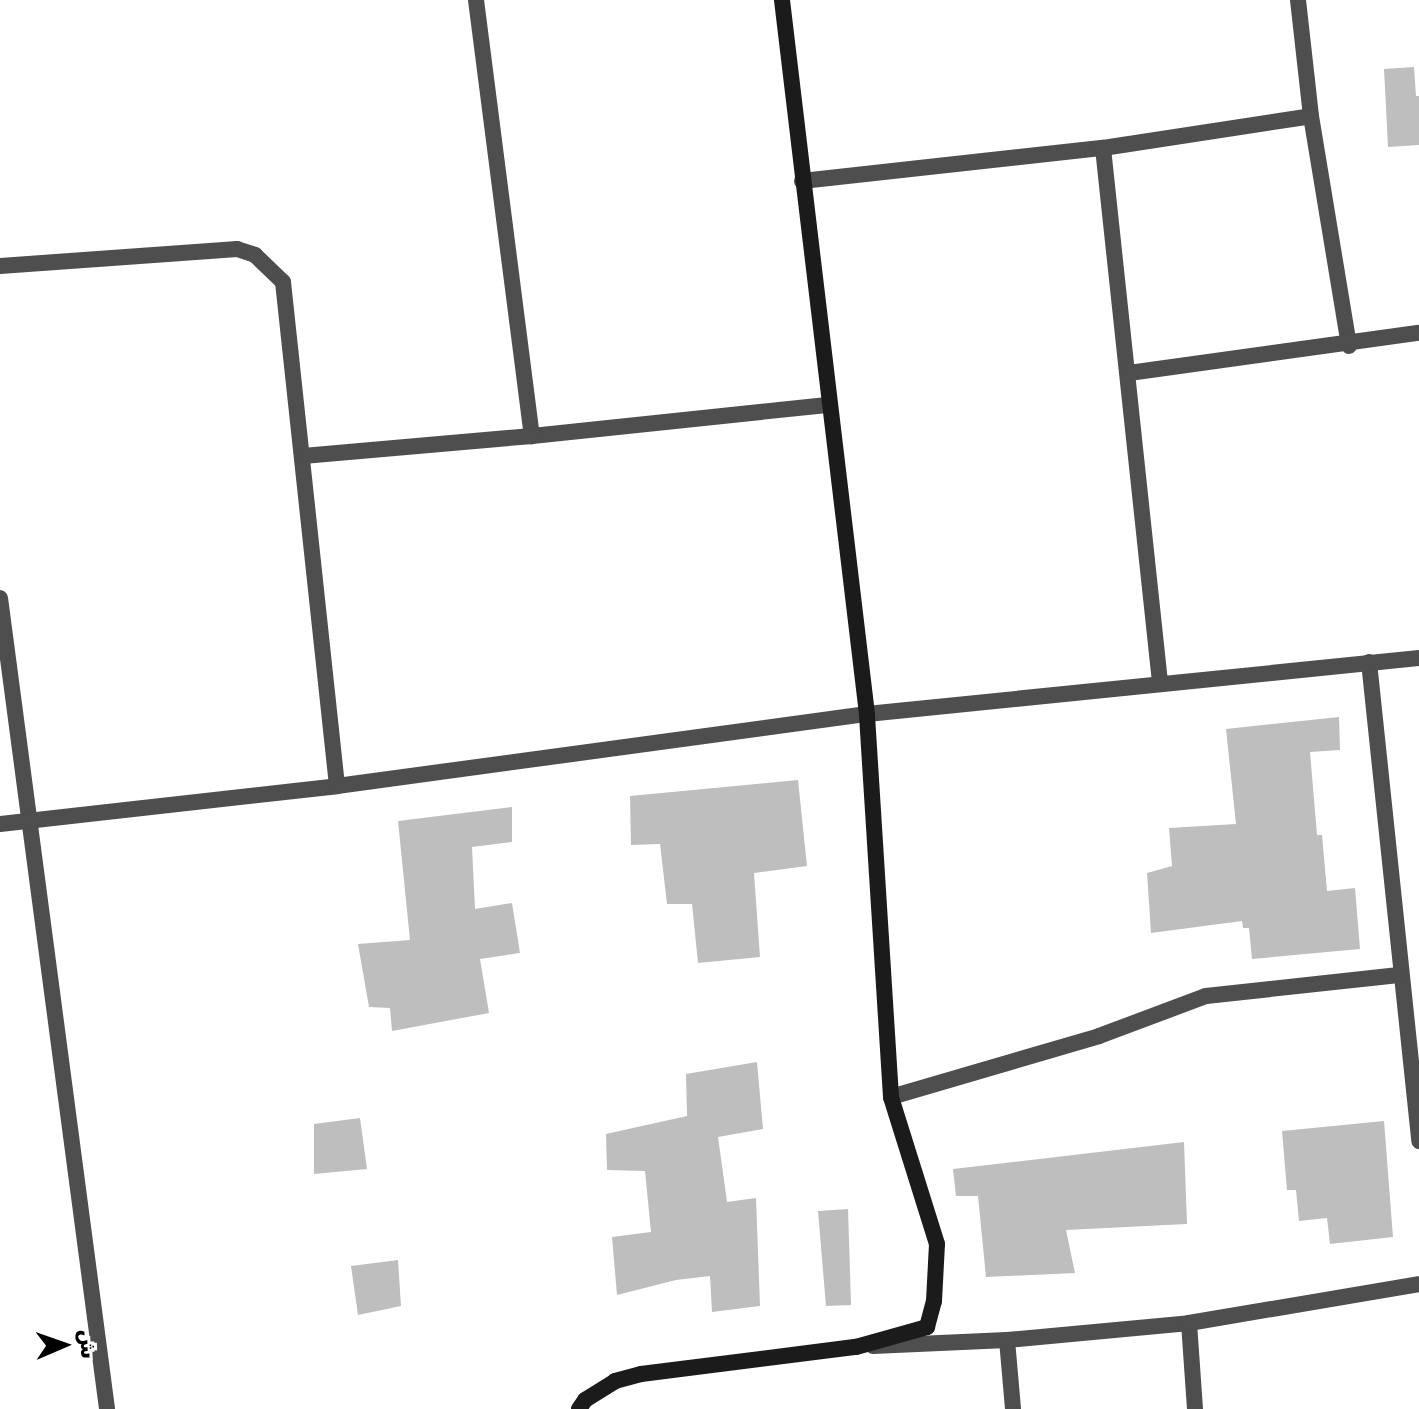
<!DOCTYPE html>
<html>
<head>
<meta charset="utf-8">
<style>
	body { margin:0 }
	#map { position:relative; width:1419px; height:1409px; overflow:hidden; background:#fff; font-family:"DejaVu Sans",Vazirmatn,sans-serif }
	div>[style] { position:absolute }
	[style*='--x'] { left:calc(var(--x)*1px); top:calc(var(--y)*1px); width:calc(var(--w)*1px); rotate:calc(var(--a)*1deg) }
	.building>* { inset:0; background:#bebebe }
	.street>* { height:16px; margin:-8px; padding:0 8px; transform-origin:8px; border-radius:8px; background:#4e4e4e }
	.secondary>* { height:16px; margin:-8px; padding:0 8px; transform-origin:8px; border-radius:8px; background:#1b1b1b }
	span { translate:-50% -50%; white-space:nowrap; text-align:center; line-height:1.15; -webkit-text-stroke:6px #fff; paint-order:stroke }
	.north { position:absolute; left:24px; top:1305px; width:80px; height:80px; -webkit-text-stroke:6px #fff; paint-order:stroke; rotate:88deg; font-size:22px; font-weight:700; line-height:32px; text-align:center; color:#000 }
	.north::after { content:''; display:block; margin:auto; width:28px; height:36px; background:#000; clip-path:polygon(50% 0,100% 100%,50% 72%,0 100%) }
</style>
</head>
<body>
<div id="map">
	<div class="building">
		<i style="clip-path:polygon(1414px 67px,1416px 96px,1419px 96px,1419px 145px,1388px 147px,1384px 69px)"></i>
		<i style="clip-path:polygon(1339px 717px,1340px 750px,1310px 752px,1317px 835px,1322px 835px,1327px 891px,1355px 888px,1360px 949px,1252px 959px,1249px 928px,1243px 928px,1242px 921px,1151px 933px,1147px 873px,1172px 866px,1169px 828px,1236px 824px,1226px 729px)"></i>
		<i style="clip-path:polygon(798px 780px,807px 866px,754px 873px,760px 957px,698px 963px,692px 904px,667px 904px,660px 844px,631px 845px,630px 796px)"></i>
		<i style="clip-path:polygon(512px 807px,512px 842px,472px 847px,475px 909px,512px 903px,520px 953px,480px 959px,489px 1013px,392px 1031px,390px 1008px,369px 1007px,358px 944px,410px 940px,398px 821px)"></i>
		<i style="clip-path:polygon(757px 1062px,763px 1129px,718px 1137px,727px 1202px,756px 1198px,760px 1306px,712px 1312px,710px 1276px,676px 1280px,617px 1295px,612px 1237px,651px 1232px,645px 1171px,607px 1170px,606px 1134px,687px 1116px,686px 1074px)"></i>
		<i style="clip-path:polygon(360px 1118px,367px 1169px,314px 1174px,314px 1124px)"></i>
		<i style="clip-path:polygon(1384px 1121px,1393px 1237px,1330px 1244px,1327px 1218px,1299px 1221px,1296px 1190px,1287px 1190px,1282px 1131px)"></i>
		<i style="clip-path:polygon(1184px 1142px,1187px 1224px,1066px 1230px,1075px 1273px,986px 1277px,978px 1196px,956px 1196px,953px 1169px)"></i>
		<i style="clip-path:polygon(848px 1209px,851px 1305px,826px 1306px,818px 1211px)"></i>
		<i style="clip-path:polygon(398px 1260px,401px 1306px,358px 1315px,351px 1266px)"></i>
	</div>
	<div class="street">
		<i style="--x:476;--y:0;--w:440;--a:82.7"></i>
		<i style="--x:532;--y:436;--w:299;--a:-6"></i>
		<i style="--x:1298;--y:0;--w:117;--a:83.6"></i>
		<i style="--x:1311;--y:116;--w:233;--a:80.6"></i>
		<i style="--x:1103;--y:148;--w:537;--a:83.91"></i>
		<i style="--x:802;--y:181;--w:303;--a:-6.3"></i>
		<i style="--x:1103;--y:148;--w:210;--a:-8.7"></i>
		<i style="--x:0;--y:266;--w:238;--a:-4.1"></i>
		<i style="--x:237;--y:249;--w:19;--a:18"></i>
		<i style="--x:255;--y:255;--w:39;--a:44"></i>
		<i style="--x:283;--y:282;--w:507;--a:83.88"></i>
		<i style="--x:1129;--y:373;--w:293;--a:-7.9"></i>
		<i style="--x:303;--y:456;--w:230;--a:-5"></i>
		<i style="--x:0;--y:598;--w:818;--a:82.48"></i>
		<i style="--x:1369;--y:662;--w:482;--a:84"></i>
		<i style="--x:0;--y:824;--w:339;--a:-6.4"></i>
		<i style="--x:337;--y:786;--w:535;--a:-7.74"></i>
		<i style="--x:867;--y:714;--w:555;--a:-5.79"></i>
		<i style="--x:891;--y:1097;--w:217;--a:-16.3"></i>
		<i style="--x:1099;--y:1036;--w:114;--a:-20.5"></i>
		<i style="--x:1206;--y:996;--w:194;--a:-6.2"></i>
		<i style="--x:1189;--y:1323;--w:86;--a:86"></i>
		<i style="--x:1007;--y:1340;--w:69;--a:85"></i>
		<i style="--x:873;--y:1346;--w:134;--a:-2.6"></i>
		<i style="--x:1007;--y:1340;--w:183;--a:-5.3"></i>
		<i style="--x:1189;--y:1323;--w:233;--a:-9.6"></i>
	</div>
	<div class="secondary">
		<i style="--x:579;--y:1409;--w:11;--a:-56"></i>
		<i style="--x:585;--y:1400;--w:36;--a:-32"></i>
		<i style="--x:615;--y:1381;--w:27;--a:-15"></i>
		<i style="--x:641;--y:1374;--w:217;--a:-7.2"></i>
		<i style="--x:856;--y:1347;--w:74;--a:-15.7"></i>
		<i style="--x:927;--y:1327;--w:27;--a:-75"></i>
		<i style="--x:934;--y:1301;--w:57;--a:-87"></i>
		<i style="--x:937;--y:1244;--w:154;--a:-107.4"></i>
		<i style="--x:891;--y:1097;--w:384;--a:-93.6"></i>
		<i style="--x:867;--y:714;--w:719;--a:-96.79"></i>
	</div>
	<div class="north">ش</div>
</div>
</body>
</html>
